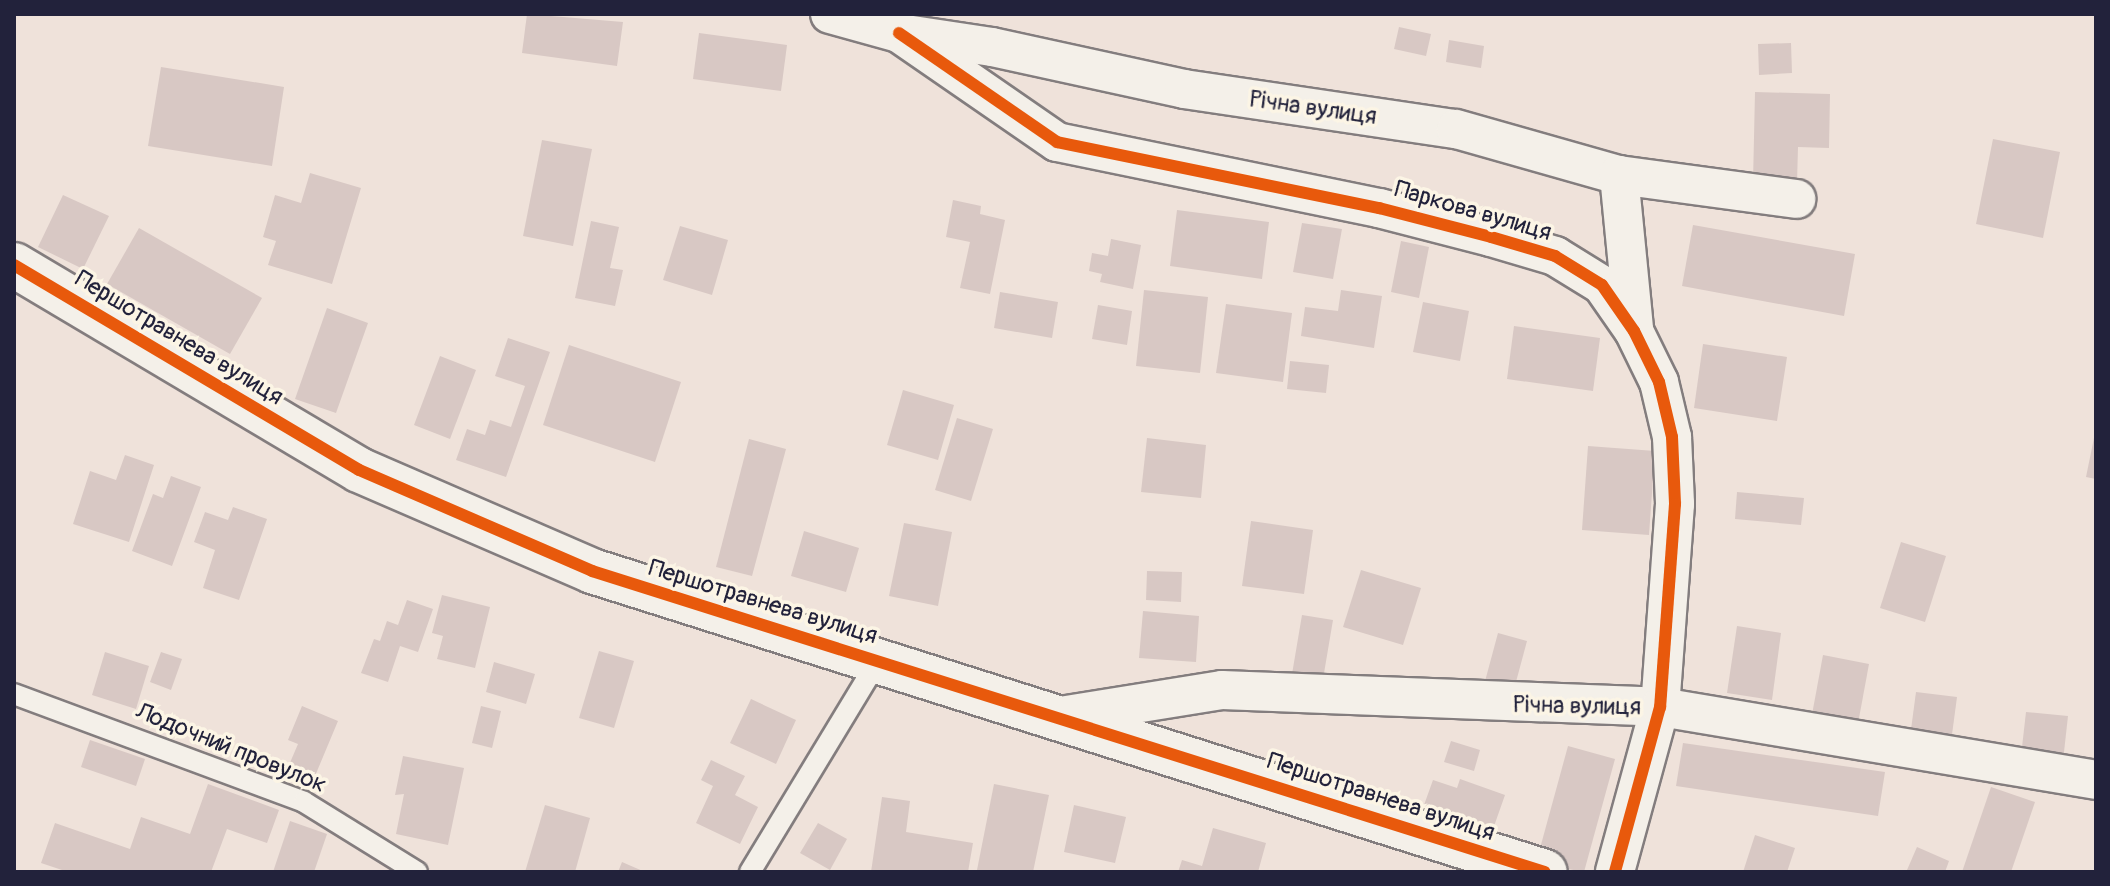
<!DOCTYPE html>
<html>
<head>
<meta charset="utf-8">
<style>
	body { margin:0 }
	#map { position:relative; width:2110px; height:886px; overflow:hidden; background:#efe2da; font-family:Pangolin,sans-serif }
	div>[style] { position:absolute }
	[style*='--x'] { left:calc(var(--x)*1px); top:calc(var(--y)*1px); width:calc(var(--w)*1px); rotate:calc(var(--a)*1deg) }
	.building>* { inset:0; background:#d8c8c4 }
	.roads { filter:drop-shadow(2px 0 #837d7e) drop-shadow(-2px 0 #837d7e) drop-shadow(0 2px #837d7e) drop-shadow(0 -2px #837d7e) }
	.lane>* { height:20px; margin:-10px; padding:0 10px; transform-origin:10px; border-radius:10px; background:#f4f0e9 }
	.street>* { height:38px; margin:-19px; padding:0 19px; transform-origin:19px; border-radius:19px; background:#f4f0e9 }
	.secondary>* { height:44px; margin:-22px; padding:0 22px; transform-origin:22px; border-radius:22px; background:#f4f0e9 }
	.cycleway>* { height:12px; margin:-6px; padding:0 6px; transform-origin:6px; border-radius:6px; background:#e8590c }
	span { translate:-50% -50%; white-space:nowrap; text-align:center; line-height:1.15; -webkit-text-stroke:7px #fcf5e5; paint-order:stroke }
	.street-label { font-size:24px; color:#22223b }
	.frame { position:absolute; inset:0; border:16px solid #22223b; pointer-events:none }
</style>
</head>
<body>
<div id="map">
	<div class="building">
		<i style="clip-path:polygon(527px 14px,623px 22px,617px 66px,522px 53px)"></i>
		<i style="clip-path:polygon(1399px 27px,1431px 34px,1426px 56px,1394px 49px)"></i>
		<i style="clip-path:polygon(699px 33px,787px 45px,781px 91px,693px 79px)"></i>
		<i style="clip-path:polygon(1449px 40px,1484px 46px,1481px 68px,1446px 62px)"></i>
		<i style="clip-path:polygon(1791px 43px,1792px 73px,1759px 75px,1758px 44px)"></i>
		<i style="clip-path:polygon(161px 67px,284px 87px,272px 166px,148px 146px)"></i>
		<i style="clip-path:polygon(1755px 92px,1830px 94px,1829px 148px,1798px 147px,1797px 183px,1753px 182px)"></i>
		<i style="clip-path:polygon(1993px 139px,2060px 152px,2043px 238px,1976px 224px)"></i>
		<i style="clip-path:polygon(542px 140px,592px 149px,573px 246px,523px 236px)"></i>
		<i style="clip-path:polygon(310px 173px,361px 188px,332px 284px,268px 265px,276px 241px,263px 237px,275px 195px,301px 203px)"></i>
		<i style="clip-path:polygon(63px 195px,109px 216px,83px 269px,38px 247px)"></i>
		<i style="clip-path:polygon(953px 200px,981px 206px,980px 214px,1005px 220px,990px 294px,960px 288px,970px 242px,946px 237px)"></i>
		<i style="clip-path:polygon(1177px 210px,1269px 222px,1262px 279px,1170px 266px)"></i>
		<i style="clip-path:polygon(591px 221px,619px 227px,610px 268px,623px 270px,615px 306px,575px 298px)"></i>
		<i style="clip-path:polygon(1302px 223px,1342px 229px,1333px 279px,1293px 272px)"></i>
		<i style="clip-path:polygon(1693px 225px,1855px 254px,1844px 316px,1682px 286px)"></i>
		<i style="clip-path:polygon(680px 226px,728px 240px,712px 295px,663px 280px)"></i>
		<i style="clip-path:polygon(139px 228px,262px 298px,230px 354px,107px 284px)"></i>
		<i style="clip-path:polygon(1111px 239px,1141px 245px,1133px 289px,1100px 282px,1102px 274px,1089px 271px,1092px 253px,1108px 256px)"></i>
		<i style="clip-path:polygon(1401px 241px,1429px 247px,1419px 298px,1391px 292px)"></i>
		<i style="clip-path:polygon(1144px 290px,1208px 297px,1200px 373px,1136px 366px)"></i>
		<i style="clip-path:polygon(1341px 290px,1382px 296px,1374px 348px,1301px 336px,1305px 307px,1338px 311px)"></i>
		<i style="clip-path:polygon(1000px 292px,1058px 302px,1052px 338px,994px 328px)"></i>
		<i style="clip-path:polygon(1423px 302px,1469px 311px,1460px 361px,1413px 352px)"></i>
		<i style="clip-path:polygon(1226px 304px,1292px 313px,1283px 382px,1216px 373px)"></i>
		<i style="clip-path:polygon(1098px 305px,1132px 311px,1127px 345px,1092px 339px)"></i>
		<i style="clip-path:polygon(327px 308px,368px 323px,336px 413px,295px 399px)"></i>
		<i style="clip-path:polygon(1514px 326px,1600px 338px,1593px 391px,1507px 379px)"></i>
		<i style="clip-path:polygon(508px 338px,550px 352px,506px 477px,456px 460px,467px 429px,485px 435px,490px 420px,511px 427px,525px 386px,495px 376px)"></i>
		<i style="clip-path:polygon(1703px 344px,1787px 357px,1777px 421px,1694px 408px)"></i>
		<i style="clip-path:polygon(569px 345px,681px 382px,655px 462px,543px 425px)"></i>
		<i style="clip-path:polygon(440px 356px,476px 370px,450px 439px,414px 425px)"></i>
		<i style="clip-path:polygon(1290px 361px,1329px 365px,1326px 393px,1287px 389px)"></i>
		<i style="clip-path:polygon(903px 390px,954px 405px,938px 460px,887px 445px)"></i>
		<i style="clip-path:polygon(957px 418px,993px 429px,971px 501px,935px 490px)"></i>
		<i style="clip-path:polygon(2096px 428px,2096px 479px,2086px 477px)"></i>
		<i style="clip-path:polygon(1147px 438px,1206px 445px,1201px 498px,1141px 492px)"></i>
		<i style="clip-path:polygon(749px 439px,786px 449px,752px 576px,716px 567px)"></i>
		<i style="clip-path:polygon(1588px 446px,1655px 451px,1649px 535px,1582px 530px)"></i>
		<i style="clip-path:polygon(125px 455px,154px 465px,129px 542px,73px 524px,90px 471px,116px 480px)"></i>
		<i style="clip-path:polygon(171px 476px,201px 487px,172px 566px,132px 551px,153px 494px,163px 498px)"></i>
		<i style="clip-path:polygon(1737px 492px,1804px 498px,1801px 525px,1735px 519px)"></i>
		<i style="clip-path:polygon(233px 507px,267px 519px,239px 600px,203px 588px,215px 550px,194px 542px,205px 512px,228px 520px)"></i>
		<i style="clip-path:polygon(1251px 521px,1313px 530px,1304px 594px,1242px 586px)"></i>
		<i style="clip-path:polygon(904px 523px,952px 532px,938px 606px,889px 596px)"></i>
		<i style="clip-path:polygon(804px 531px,859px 548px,846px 592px,791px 576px)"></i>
		<i style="clip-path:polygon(1901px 542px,1946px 556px,1925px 622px,1880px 608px)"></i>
		<i style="clip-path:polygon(1361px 570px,1421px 588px,1403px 645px,1343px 627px)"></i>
		<i style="clip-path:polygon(1147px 571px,1182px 572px,1181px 602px,1146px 600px)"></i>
		<i style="clip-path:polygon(442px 595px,490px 607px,475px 668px,437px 659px,443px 636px,432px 633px)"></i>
		<i style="clip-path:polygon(407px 600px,433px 609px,418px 652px,400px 646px,388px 682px,361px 673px,374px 639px,380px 641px,387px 621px,398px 625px)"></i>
		<i style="clip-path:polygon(1143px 611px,1199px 616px,1196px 662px,1139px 658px)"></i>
		<i style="clip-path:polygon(1302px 615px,1333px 620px,1322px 685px,1291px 680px)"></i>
		<i style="clip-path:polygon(1737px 626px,1781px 633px,1772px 700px,1727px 693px)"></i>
		<i style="clip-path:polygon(1498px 633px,1527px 641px,1513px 693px,1484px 685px)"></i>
		<i style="clip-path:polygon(599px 651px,634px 661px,614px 728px,579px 718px)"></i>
		<i style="clip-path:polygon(105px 652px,149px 666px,136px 709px,92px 695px)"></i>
		<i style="clip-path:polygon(161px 652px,182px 659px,171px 690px,150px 682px)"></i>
		<i style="clip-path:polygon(1823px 655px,1869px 664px,1857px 729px,1811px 720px)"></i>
		<i style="clip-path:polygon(494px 662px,535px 674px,526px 704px,486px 692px)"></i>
		<i style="clip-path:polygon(1916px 692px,1957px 697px,1951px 742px,1910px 737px)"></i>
		<i style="clip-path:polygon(751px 699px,796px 720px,776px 764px,730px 743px)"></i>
		<i style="clip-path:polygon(302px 706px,338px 721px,315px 776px,289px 765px,298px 744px,288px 740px)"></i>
		<i style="clip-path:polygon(481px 706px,501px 711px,492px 748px,472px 743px)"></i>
		<i style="clip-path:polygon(2026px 712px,2068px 716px,2063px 761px,2021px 756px)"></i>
		<i style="clip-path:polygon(90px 740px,145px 759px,136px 786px,81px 767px)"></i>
		<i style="clip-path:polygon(1451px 741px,1480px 750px,1474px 771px,1444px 762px)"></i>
		<i style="clip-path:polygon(1683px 743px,1885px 772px,1878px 816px,1676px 786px)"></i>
		<i style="clip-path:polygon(1568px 746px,1615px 759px,1584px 872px,1536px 863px)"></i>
		<i style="clip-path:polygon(403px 756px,464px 768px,448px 845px,396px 834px,404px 794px,395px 795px)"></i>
		<i style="clip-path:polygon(711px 760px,745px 776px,735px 795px,758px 807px,740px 844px,696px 823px,713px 786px,701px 780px)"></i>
		<i style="clip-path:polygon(1460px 779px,1505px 795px,1493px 829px,1424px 805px,1433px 780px,1457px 788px)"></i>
		<i style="clip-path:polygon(208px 784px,279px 810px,267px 843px,227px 829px,211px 872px,68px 872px,41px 863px,55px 823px,130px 849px,141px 817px,190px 834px)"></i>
		<i style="clip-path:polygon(994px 784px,1049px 795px,1033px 872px,977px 870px)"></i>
		<i style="clip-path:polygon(1991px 787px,2035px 802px,2011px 872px,1962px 872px)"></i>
		<i style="clip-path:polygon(882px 797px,910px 801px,906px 832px,973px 843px,968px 872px,871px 872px)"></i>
		<i style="clip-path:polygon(545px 805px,590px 818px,575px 872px,525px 872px)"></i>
		<i style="clip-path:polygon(1074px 805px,1126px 817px,1115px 863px,1064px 852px)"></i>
		<i style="clip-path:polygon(290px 821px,327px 834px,314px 872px,273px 872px)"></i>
		<i style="clip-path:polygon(818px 823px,847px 839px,830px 870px,800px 853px)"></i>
		<i style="clip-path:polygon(1213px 828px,1266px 843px,1258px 872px,1178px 872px,1182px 860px,1202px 866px)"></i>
		<i style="clip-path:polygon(1755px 835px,1795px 848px,1787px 872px,1743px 872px)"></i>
		<i style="clip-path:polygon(1917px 847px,1949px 861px,1945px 872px,1907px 870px)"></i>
		<i style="clip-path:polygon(622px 862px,645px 872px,618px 872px)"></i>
	</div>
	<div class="roads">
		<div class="lane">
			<i style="--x:14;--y:694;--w:309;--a:20.4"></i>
			<i style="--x:304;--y:802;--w:133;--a:31.8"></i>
			<i style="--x:750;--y:872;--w:247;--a:-58.8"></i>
		</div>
		<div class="street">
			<i style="--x:830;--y:14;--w:72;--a:15.4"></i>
			<i style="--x:899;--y:33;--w:94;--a:8.6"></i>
			<i style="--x:992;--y:47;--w:197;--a:12.3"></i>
			<i style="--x:1184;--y:89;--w:275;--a:8.4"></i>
			<i style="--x:1456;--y:129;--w:169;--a:15.8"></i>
			<i style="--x:1619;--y:175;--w:179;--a:7.7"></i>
			<i style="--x:899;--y:33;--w:192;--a:34.6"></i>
			<i style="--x:1057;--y:142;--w:329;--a:11.6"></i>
			<i style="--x:1379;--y:208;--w:116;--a:14.5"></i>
			<i style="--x:1491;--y:237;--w:67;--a:16.5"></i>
			<i style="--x:1555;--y:256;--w:55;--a:31.7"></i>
			<i style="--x:1602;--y:285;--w:56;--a:55.2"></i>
			<i style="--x:1634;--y:331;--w:57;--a:63.9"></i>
			<i style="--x:1659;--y:382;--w:57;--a:76.7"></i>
			<i style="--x:1672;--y:437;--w:67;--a:87.4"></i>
			<i style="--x:1675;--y:504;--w:204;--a:94.2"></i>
			<i style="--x:1660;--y:707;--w:171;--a:105.3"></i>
			<i style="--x:1619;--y:175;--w:154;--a:84.4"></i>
			<i style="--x:1054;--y:717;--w:170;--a:-9.1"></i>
			<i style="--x:1222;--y:690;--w:438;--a:2.2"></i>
			<i style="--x:1660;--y:707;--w:442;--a:9.5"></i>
		</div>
		<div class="secondary">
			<i style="--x:14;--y:265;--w:401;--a:30.7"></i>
			<i style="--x:359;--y:470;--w:254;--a:23.4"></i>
			<i style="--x:592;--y:571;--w:999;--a:17.53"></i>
		</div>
	</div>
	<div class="cycleway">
		<i style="--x:899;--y:33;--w:192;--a:34.6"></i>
		<i style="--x:1057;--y:142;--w:329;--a:11.6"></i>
		<i style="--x:1379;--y:208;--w:116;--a:14.5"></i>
		<i style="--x:1491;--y:237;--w:67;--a:16.5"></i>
		<i style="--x:1555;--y:256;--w:55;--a:31.7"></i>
		<i style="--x:1602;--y:285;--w:56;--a:55.2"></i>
		<i style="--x:1634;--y:331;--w:57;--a:63.9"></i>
		<i style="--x:1659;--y:382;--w:57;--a:76.7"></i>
		<i style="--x:1672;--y:437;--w:67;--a:87.4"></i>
		<i style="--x:1675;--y:504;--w:204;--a:94.2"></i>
		<i style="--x:1660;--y:707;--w:171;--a:105.3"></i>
		<i style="--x:14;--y:265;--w:401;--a:30.7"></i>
		<i style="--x:359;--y:470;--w:254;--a:23.4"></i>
		<i style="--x:592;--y:571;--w:999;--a:17.53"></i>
	</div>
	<div class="street-label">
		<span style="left:1313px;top:108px;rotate:8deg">Річна вулиця</span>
		<span style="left:1473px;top:211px;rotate:16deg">Паркова вулиця</span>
		<span style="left:179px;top:338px;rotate:31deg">Першотравнева вулиця</span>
		<span style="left:763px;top:602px;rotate:17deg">Першотравнева вулиця</span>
		<span style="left:1577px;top:706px;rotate:1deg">Річна вулиця</span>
		<span style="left:231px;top:748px;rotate:22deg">Лодочний провулок</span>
		<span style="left:1381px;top:797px;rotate:18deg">Першотравнева вулиця</span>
	</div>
	<div class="frame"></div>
</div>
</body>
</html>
